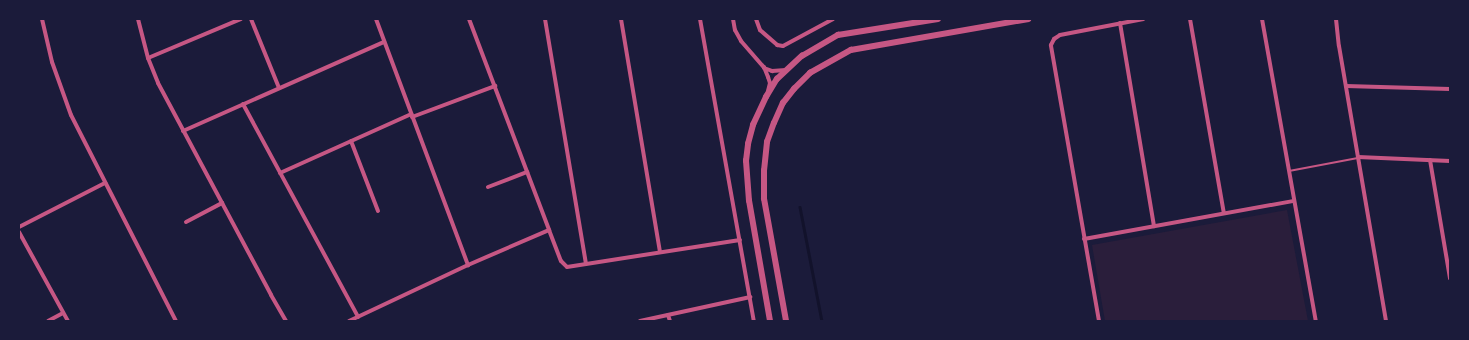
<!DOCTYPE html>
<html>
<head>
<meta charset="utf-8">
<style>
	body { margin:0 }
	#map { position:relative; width:1469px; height:340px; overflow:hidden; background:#1b1b3a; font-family:Montserrat,sans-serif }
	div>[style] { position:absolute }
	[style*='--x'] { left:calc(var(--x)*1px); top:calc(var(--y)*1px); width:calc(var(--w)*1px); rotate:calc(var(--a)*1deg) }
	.green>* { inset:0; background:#2a1e3b }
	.stream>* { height:2.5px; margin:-1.25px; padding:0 1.25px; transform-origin:1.25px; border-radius:1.25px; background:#12122b }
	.service>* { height:2px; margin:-1px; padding:0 1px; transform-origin:1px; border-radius:1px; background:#c65784 }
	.minor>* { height:4px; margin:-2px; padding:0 2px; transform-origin:2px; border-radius:2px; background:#c65784 }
	.tertiary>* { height:5.5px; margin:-2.75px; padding:0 2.75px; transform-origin:2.75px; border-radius:2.75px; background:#c65784 }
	span { translate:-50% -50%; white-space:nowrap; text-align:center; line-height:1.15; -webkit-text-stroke:4px #1b1b3a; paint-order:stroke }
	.frame { position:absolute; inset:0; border:20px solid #1b1b3a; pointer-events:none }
</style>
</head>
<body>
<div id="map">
	<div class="green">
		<i style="clip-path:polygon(1287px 210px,1308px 321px,1105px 321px,1092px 245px)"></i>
	</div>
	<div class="stream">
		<i style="--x:800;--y:207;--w:116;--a:79.1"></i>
	</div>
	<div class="service">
		<i style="--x:1289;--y:171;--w:70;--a:-10.7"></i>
	</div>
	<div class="minor">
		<i style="--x:42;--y:19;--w:44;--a:76.9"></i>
		<i style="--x:52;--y:62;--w:56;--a:70.3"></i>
		<i style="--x:71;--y:115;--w:231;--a:63"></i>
		<i style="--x:138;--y:19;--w:40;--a:75.6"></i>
		<i style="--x:148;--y:58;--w:27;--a:68"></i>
		<i style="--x:158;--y:83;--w:240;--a:61.9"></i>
		<i style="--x:271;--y:295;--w:30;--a:60"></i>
		<i style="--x:251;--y:19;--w:74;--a:67.9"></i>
		<i style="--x:376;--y:19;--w:263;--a:69.5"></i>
		<i style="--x:469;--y:19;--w:226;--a:69.2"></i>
		<i style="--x:549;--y:230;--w:33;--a:69"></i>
		<i style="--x:561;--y:261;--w:8;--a:45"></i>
		<i style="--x:567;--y:267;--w:175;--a:-8.9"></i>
		<i style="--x:545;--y:19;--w:248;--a:80.5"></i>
		<i style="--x:621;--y:19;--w:236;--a:80.5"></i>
		<i style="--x:700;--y:19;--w:307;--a:79.9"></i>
		<i style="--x:733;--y:19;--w:11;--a:80"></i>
		<i style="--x:735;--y:30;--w:13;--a:61"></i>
		<i style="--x:741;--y:41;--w:35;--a:49"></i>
		<i style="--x:764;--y:67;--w:11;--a:68"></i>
		<i style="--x:768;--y:77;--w:6;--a:72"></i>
		<i style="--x:770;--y:83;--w:8;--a:104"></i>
		<i style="--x:756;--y:19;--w:12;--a:70"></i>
		<i style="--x:760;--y:30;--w:23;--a:41"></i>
		<i style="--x:777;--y:45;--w:6;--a:9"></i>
		<i style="--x:783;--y:46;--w:57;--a:-28.4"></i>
		<i style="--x:1190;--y:19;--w:197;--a:80.1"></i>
		<i style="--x:1262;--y:19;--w:307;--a:79.9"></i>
		<i style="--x:1336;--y:19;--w:27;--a:84"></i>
		<i style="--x:1339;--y:46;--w:279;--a:80.3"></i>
		<i style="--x:1120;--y:23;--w:206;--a:80.5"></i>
		<i style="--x:148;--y:58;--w:101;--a:-22.8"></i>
		<i style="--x:764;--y:68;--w:9;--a:21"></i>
		<i style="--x:772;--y:71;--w:14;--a:-4"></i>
		<i style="--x:1346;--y:86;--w:104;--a:1.7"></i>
		<i style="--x:243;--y:104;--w:242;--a:61.6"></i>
		<i style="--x:412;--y:117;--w:89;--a:-20.5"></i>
		<i style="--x:183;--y:131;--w:220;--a:-23.9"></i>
		<i style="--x:351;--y:141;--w:75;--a:68.9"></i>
		<i style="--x:1358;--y:157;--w:92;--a:2.5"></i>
		<i style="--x:1430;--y:160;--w:120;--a:80.4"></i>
		<i style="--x:280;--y:173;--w:144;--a:-24.2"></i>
		<i style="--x:488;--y:187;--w:42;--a:-21"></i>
		<i style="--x:186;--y:222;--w:41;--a:-27.8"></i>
		<i style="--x:19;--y:227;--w:97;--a:-27.1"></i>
		<i style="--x:19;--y:232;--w:102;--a:61.2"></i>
		<i style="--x:1084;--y:239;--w:212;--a:-10.3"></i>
		<i style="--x:668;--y:315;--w:6;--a:72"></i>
		<i style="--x:48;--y:321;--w:17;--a:-28"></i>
		<i style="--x:349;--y:321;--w:132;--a:-25.2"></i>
		<i style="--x:468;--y:265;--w:88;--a:-23.4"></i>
		<i style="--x:640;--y:321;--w:113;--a:-12.3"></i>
		<i style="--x:1099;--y:321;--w:280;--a:-99.9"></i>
		<i style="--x:1051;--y:45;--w:7;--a:-63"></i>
		<i style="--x:1054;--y:39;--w:7;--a:-34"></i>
		<i style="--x:1060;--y:35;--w:85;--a:-10.9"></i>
	</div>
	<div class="tertiary">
		<i style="--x:770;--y:321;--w:122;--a:-99.9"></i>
		<i style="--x:749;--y:201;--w:40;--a:-94.3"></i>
		<i style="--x:746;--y:161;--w:17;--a:-83"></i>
		<i style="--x:748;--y:144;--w:20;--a:-75"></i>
		<i style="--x:753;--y:125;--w:31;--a:-65"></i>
		<i style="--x:766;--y:97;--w:21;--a:-59"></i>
		<i style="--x:777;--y:79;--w:34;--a:-43"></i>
		<i style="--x:802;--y:56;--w:42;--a:-30.3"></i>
		<i style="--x:838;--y:35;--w:101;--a:-9.1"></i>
		<i style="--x:786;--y:321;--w:124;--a:-100.2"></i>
		<i style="--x:764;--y:199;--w:28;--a:-90"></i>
		<i style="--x:764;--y:171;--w:29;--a:-84"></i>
		<i style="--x:767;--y:142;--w:20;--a:-70"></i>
		<i style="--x:774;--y:123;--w:22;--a:-66"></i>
		<i style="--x:783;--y:103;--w:18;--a:-52"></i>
		<i style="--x:794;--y:89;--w:23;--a:-45"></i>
		<i style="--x:810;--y:73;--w:47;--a:-29.3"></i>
		<i style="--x:851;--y:50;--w:180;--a:-9.9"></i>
	</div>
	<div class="frame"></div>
</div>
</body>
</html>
